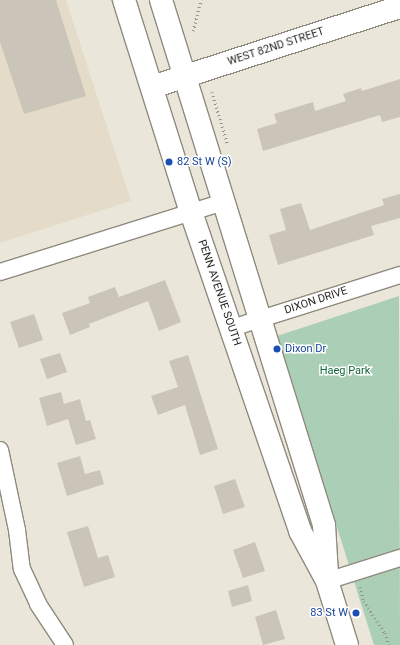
<!DOCTYPE html>
<html>
<head>
<meta charset="utf-8">
<style>
	body { margin:0 }
	#map { position:relative; width:400px; height:645px; overflow:hidden; background:#ebe6da; font-family:Roboto,sans-serif }
	div>[style] { position:absolute }
	[style*='--x'] { left:calc(var(--x)*1px); top:calc(var(--y)*1px); width:calc(var(--w)*1px); rotate:calc(var(--a)*1deg) }
	.built>* { inset:0; background:#e4dcc8 }
	.green>* { inset:0; background:#abcfb6 }
	.building>* { inset:0; background:#cac5b8 }
	.path>* { height:2.5px; margin-top:-1.25px; transform-origin:0; background:repeating-linear-gradient(90deg,#938f86 0 1px,transparent 0 4px) }
	.roads { filter:drop-shadow(1px 0 #8f8a7e) drop-shadow(-1px 0 #8f8a7e) drop-shadow(0 1px #8f8a7e) drop-shadow(0 -1px #8f8a7e) }
	.street>* { height:16px; margin:-8px; padding:0 8px; transform-origin:8px; border-radius:8px; background:#fff }
	.secondary>* { height:22px; margin:-11px; padding:0 11px; transform-origin:11px; border-radius:11px; background:#fff }
	.dots>* { width:11px; height:11px; translate:-50% -50%; box-sizing:border-box; border:2px solid #fff; border-radius:50% }
	span { translate:-50% -50%; white-space:nowrap; text-align:center; line-height:1.15; -webkit-text-stroke:3px #fff; paint-order:stroke }
	.street-label { font-size:11px; color:#282621 }
	.transit-label { font-size:11px; color:#164399 }
	.left { translate:0 -50%; text-align:left }
	.right { translate:-100% -50%; text-align:right }
	.park-label { font-size:11px; color:#12653a }
</style>
</head>
<body>
<div id="map">
	<div class="built">
		<i style="clip-path:polygon(0 0,66px 0,131px 201px,0 243px)"></i>
	</div>
	<div class="green">
		<i style="clip-path:polygon(399px 296px,400px 645px,374px 645px,277px 336px)"></i>
	</div>
	<div class="building">
		<i style="clip-path:polygon(0 0,56px 0,86px 96px,24px 114px,0 42px)"></i>
		<i style="clip-path:polygon(400px 79px,400px 117px,382px 122px,380px 115px,263px 151px,257px 129px,277px 123px,274px 114px,313px 102px,315px 111px,346px 101px,343px 94px,361px 88px,362px 91px)"></i>
		<i style="clip-path:polygon(400px 194px,400px 218px,371px 226px,374px 235px,278px 265px,269px 235px,286px 230px,280px 209px,301px 203px,310px 230px,384px 205px,382px 199px)"></i>
		<i style="clip-path:polygon(165px 280px,181px 322px,159px 331px,148px 301px,89px 324px,90px 327px,70px 335px,62px 313px,90px 303px,88px 297px,115px 287px,119px 297px)"></i>
		<i style="clip-path:polygon(34px 314px,43px 340px,19px 348px,10px 322px)"></i>
		<i style="clip-path:polygon(60px 353px,67px 372px,47px 379px,40px 359px)"></i>
		<i style="clip-path:polygon(188px 355px,218px 449px,200px 455px,185px 405px,158px 415px,151px 396px,178px 387px,169px 361px)"></i>
		<i style="clip-path:polygon(61px 392px,64px 404px,80px 399px,86px 421px,90px 420px,96px 439px,76px 445px,68px 419px,47px 426px,39px 398px)"></i>
		<i style="clip-path:polygon(80px 456px,85px 474px,100px 470px,104px 484px,67px 496px,57px 463px)"></i>
		<i style="clip-path:polygon(235px 479px,245px 507px,223px 514px,214px 486px)"></i>
		<i style="clip-path:polygon(88px 526px,98px 558px,108px 555px,115px 577px,84px 587px,67px 532px)"></i>
		<i style="clip-path:polygon(255px 542px,265px 571px,243px 578px,233px 550px)"></i>
		<i style="clip-path:polygon(248px 585px,252px 601px,232px 607px,228px 591px)"></i>
		<i style="clip-path:polygon(276px 610px,285px 639px,263px 645px,255px 617px)"></i>
	</div>
	<div class="path">
		<i style="--x:193;--y:31;--w:32;--a:-76"></i>
		<i style="--x:212;--y:92;--w:55;--a:73.2"></i>
		<i style="--x:360;--y:587;--w:15;--a:74"></i>
		<i style="--x:364;--y:601;--w:38;--a:57"></i>
		<i style="--x:385;--y:633;--w:13;--a:72"></i>
	</div>
	<div class="roads">
		<div class="street">
			<i style="--x:0;--y:272;--w:235;--a:-17.4"></i>
			<i style="--x:232;--y:328;--w:176;--a:-17.5"></i>
			<i style="--x:0;--y:450;--w:82;--a:78"></i>
			<i style="--x:17;--y:530;--w:39;--a:83"></i>
			<i style="--x:22;--y:569;--w:38;--a:65"></i>
			<i style="--x:38;--y:604;--w:49;--a:56.6"></i>
			<i style="--x:327;--y:581;--w:77;--a:-17.5"></i>
		</div>
		<div class="secondary">
			<i style="--x:124;--y:0;--w:222;--a:72.5"></i>
			<i style="--x:191;--y:212;--w:337;--a:71.1"></i>
			<i style="--x:300;--y:531;--w:57;--a:61.6"></i>
			<i style="--x:327;--y:581;--w:67;--a:72.6"></i>
			<i style="--x:161;--y:0;--w:550;--a:72.75"></i>
			<i style="--x:324;--y:525;--w:49;--a:86.5"></i>
			<i style="--x:152;--y:87;--w:261;--a:-17.9"></i>
		</div>
	</div>
	<div class="dots">
		<i style="left:169px;top:162px;background:#1a4fb4"></i>
		<i style="left:277px;top:349px;background:#1a4fb4"></i>
		<i style="left:356px;top:613px;background:#1a4fb4"></i>
	</div>
	<div class="street-label">
		<span style="left:276px;top:47px;rotate:-18deg">WEST 82ND STREET</span>
		<span style="left:219px;top:293px;rotate:71deg">PENN AVENUE SOUTH</span>
		<span style="left:316px;top:301px;rotate:-18deg">DIXON DRIVE</span>
	</div>
	<div class="transit-label">
		<span class="left" style="left:177px;top:162px">82 St W (S)</span>
		<span class="left" style="left:285px;top:349px">Dixon Dr</span>
		<span class="right" style="left:348px;top:613px">83 St W</span>
	</div>
	<div class="park-label">
		<span style="left:345px;top:371px">Haeg Park</span>
	</div>
</div>
</body>
</html>
